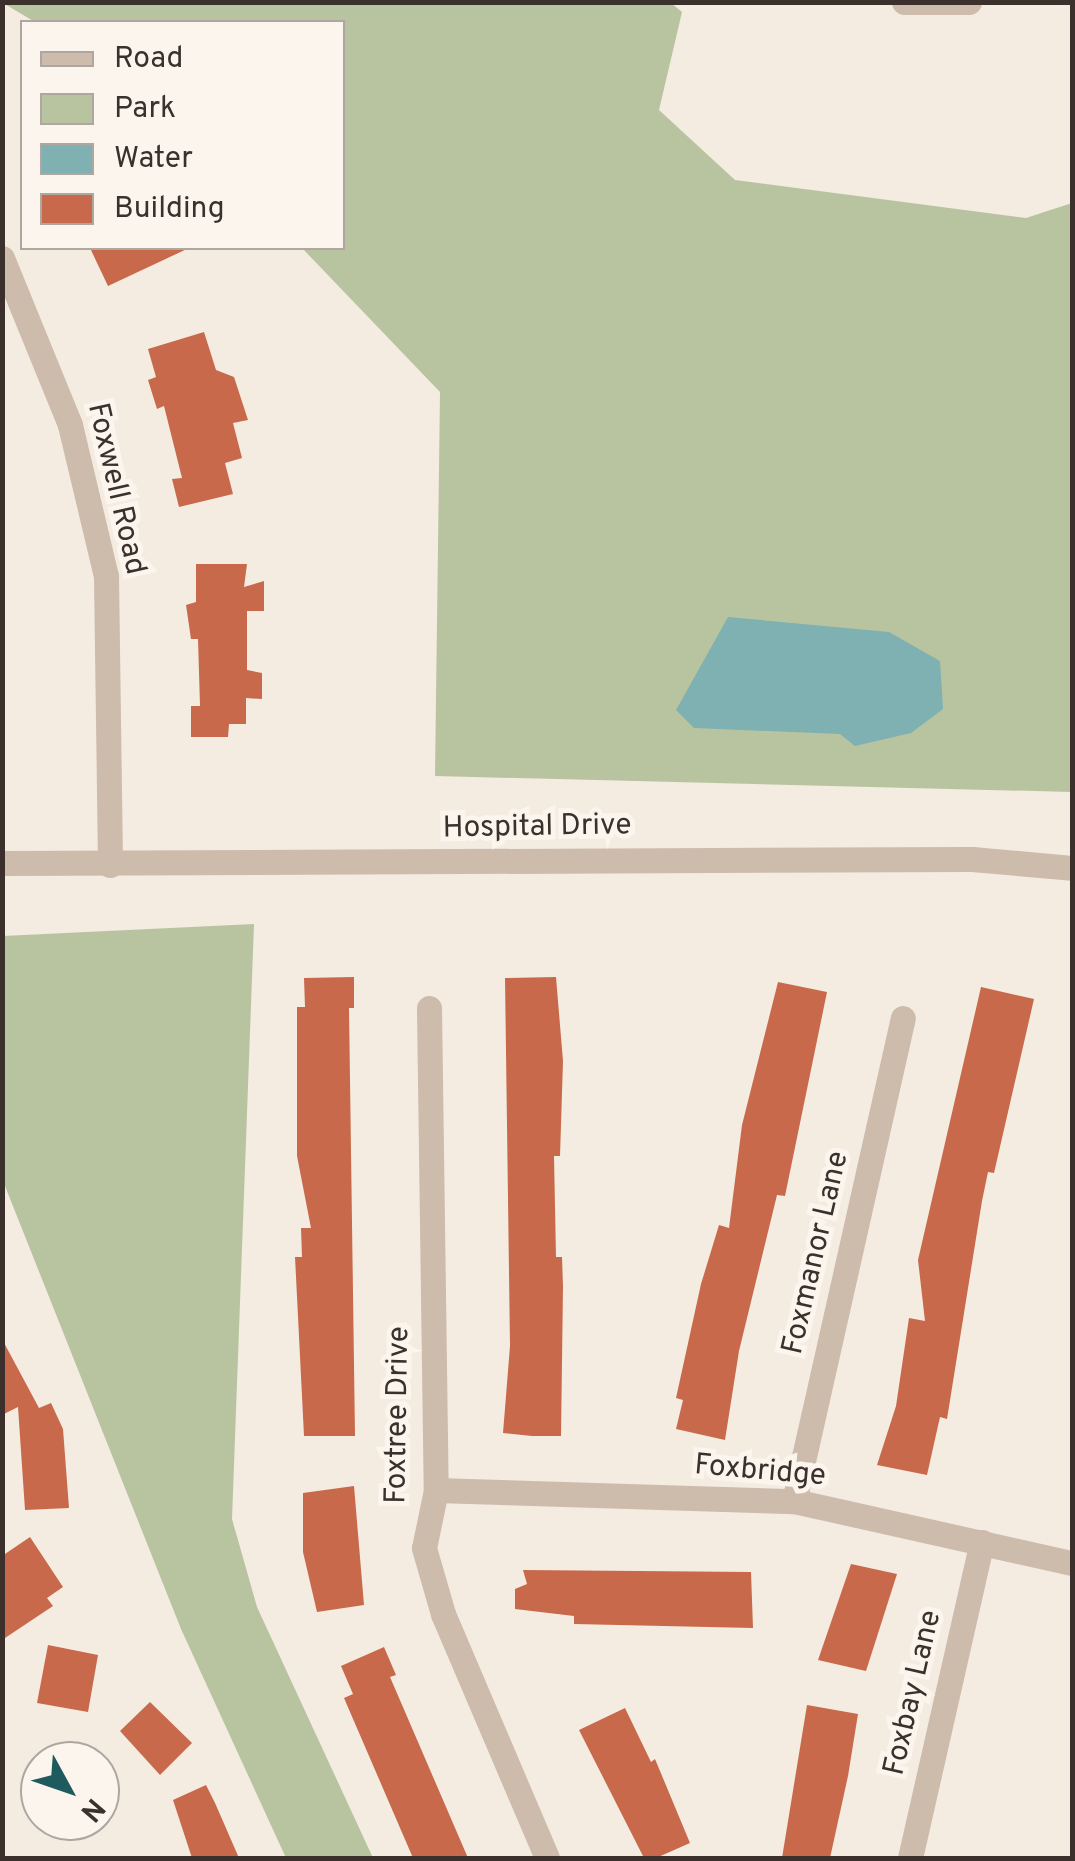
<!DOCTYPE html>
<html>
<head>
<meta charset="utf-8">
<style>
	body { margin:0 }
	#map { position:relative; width:1075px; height:1861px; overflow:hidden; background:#f4ebe1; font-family:Overpass,sans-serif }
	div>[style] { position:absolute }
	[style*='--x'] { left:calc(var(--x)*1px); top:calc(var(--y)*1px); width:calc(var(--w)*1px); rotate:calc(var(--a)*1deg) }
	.green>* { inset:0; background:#b8c4a0 }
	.water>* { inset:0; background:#7fb0b2 }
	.building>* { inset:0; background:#c8694b }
	.minor>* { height:25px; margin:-12.5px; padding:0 12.5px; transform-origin:12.5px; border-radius:12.5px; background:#cdbbac }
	span { translate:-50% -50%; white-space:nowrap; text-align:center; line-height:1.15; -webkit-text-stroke:10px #fbf5ee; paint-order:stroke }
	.street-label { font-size:30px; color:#3b302b }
	.frame { position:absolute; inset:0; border:5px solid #3b302b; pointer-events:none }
	.legend { position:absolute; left:20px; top:20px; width:325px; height:230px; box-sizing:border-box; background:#fbf5ee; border:2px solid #aea6a0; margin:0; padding:12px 18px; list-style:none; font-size:30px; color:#3b302b }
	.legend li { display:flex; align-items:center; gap:20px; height:50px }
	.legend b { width:50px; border:2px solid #aea6a0 }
	.north { position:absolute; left:20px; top:1741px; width:100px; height:100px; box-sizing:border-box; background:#fbf5ee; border:2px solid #aea6a0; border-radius:50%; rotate:130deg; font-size:28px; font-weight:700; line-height:40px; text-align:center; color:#3b302b }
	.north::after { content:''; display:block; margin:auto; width:35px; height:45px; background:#1f5a5e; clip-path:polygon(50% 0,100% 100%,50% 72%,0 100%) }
</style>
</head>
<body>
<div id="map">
	<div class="green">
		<i style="clip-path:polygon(3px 3px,671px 3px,682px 12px,659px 110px,735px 180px,1026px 218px,1072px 203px,1072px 792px,435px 776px,440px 392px,302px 248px,342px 248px,342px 22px,35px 22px)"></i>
		<i style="clip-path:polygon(254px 924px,232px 1519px,257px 1607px,373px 1858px,286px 1858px,181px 1629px,3px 1181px,3px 936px)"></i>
	</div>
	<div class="water">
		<i style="clip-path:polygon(728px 617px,889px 632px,940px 661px,943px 709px,911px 733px,855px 746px,840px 734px,694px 728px,676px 710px)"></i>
	</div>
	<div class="building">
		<i style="clip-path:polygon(90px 248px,189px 248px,108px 286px)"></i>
		<i style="clip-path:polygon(204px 332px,216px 370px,234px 377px,248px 420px,233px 423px,242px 458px,225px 463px,233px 494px,179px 507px,172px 479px,182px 478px,164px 406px,157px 409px,148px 380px,156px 377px,148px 349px)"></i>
		<i style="clip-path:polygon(196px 564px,247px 564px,244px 587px,264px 581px,264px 611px,247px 611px,247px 670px,262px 673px,262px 699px,246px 698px,246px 724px,229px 724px,228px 737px,191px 737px,191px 706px,200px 706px,198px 639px,191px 639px,186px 605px,196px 602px)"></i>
		<i style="clip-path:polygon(354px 977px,354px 1008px,349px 1008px,355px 1436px,304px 1436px,295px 1257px,302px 1257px,301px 1228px,311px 1228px,297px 1156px,297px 1007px,305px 1007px,304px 978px)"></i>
		<i style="clip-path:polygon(556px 977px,563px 1061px,560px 1156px,554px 1156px,556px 1257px,562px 1257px,563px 1286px,561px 1436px,532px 1436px,503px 1433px,510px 1346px,505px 978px)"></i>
		<i style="clip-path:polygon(778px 982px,827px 992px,785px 1196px,777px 1195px,739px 1351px,725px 1440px,676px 1429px,683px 1400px,676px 1398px,701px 1284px,719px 1225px,729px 1228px,742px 1125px)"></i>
		<i style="clip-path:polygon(981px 987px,1034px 999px,994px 1173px,988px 1172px,982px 1201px,947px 1419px,940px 1417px,927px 1475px,877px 1465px,896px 1406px,909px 1318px,925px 1321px,918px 1260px)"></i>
		<i style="clip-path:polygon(2px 1339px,39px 1408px,51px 1403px,63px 1429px,69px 1508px,25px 1510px,18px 1407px,2px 1415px)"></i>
		<i style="clip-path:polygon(354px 1486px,364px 1605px,317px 1612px,303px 1552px,303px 1493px)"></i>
		<i style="clip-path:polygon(30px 1537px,63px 1587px,47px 1598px,53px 1606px,2px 1640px,2px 1556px)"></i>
		<i style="clip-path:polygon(851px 1564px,897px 1574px,866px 1671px,818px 1660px)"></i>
		<i style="clip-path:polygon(523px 1570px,751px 1572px,753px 1628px,574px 1624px,574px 1616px,515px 1609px,515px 1589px,527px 1584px)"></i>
		<i style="clip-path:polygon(48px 1645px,98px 1655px,88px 1712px,37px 1703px)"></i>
		<i style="clip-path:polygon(384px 1647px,396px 1675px,390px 1677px,468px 1858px,413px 1858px,344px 1698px,353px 1694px,341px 1666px)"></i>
		<i style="clip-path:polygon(150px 1702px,192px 1743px,160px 1775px,120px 1731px)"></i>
		<i style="clip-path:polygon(807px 1705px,858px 1714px,848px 1776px,830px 1858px,782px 1858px)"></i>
		<i style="clip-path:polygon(625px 1708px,651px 1762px,655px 1759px,690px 1843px,656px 1858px,644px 1858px,579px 1730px)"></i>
		<i style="clip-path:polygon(206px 1785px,215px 1803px,239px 1858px,192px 1858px,173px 1800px)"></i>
	</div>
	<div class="minor">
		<i style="--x:904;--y:2;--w:65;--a:0"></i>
		<i style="--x:2;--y:258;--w:180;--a:67.8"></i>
		<i style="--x:70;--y:425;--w:155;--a:76.6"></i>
		<i style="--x:106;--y:576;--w:289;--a:89.2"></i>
		<i style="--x:2;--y:863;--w:970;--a:-0.24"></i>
		<i style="--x:972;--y:859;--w:100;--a:5.1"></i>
		<i style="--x:429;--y:1008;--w:482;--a:89.2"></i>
		<i style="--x:436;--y:1490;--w:59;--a:101.7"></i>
		<i style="--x:424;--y:1548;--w:69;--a:73.9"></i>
		<i style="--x:443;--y:1614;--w:265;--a:66.9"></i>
		<i style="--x:436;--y:1490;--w:358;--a:1.8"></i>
		<i style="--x:794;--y:1501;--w:285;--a:12.6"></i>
		<i style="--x:794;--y:1501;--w:495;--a:-77.3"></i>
		<i style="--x:910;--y:1858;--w:324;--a:-77.2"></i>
	</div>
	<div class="street-label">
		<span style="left:115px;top:489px;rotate:77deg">Foxwell Road</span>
		<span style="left:537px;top:828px;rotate:-1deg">Hospital Drive</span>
		<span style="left:817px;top:1253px;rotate:-77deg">Foxmanor Lane</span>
		<span style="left:399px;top:1415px;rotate:-89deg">Foxtree Drive</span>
		<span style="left:760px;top:1472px;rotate:5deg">Foxbridge</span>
		<span style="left:914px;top:1693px;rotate:-77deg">Foxbay Lane</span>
	</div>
	<div class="frame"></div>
	<ul class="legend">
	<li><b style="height:12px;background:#cdbbac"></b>Road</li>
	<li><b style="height:28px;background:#b8c4a0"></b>Park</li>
	<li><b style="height:28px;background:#7fb0b2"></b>Water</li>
	<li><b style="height:28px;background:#c8694b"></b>Building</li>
	</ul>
	<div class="north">N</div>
</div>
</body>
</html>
